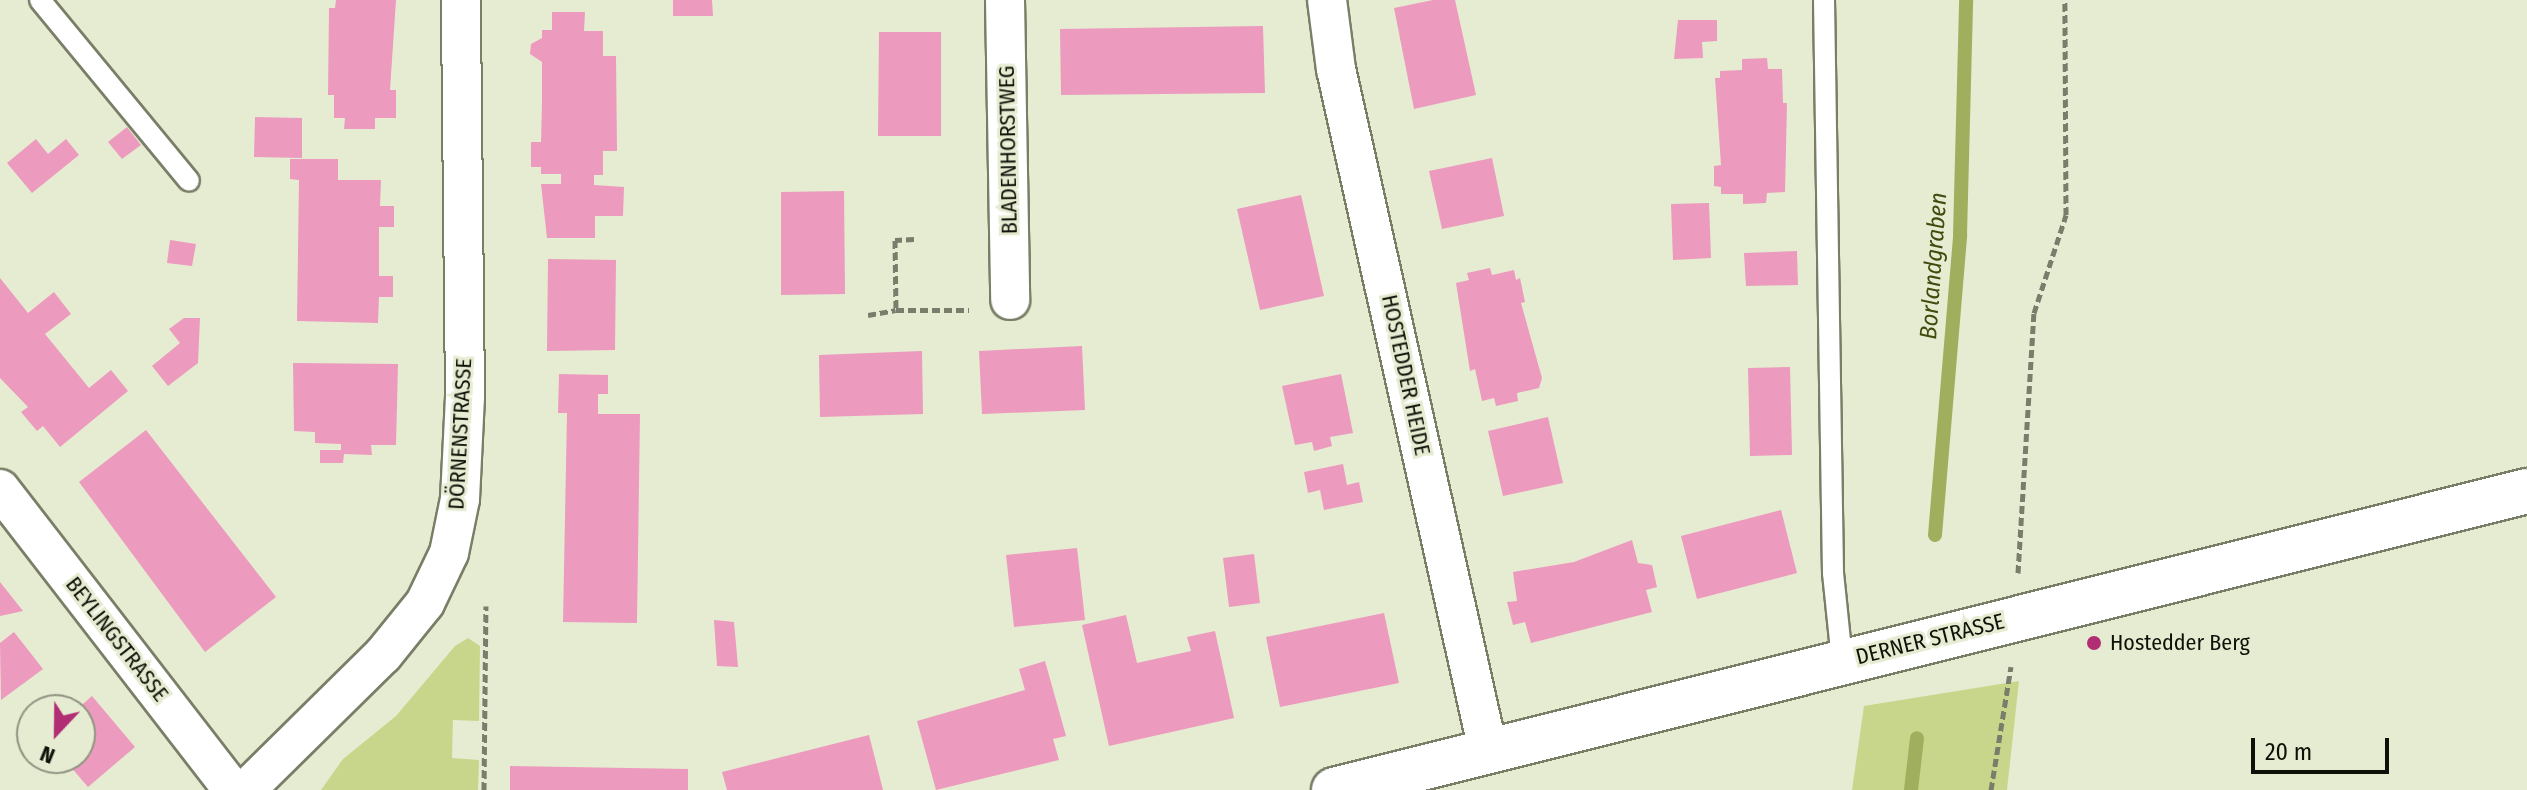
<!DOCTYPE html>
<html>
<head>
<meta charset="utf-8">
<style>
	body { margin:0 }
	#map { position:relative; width:2527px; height:790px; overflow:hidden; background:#e6ecd2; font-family:"Fira Sans Condensed",sans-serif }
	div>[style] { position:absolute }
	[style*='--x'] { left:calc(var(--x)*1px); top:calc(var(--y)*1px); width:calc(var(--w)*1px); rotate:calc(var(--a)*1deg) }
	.green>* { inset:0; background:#c8d68b }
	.stream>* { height:14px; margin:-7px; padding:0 7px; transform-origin:7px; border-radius:7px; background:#a0af5e }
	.building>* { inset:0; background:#ec9abd }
	.path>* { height:5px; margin-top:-2.5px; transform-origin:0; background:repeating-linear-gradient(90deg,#797d6b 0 8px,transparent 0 12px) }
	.roads { filter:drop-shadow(2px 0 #797e67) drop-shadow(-2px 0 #797e67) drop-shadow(0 2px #797e67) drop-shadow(0 -2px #797e67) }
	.service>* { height:20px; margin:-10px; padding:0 10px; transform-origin:10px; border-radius:10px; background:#fff }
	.minor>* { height:38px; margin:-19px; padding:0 19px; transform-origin:19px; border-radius:19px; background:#fff }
	.secondary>* { height:44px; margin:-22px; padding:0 22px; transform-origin:22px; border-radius:22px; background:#fff }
	.dots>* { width:22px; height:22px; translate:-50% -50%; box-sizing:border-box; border:4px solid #e6ecd2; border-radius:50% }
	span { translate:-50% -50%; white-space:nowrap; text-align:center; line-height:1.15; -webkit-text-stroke:6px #e6ecd2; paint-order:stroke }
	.street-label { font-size:22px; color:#0f1108 }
	.poi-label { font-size:22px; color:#0f1108 }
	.left { translate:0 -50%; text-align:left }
	.water-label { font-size:24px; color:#424a0d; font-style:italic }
	.north { position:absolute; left:16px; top:694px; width:80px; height:80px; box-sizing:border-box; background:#e6ecd2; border:2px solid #909481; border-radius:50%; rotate:202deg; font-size:22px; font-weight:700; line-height:32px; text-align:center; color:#0f1108 }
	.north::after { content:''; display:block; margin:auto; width:28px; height:36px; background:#b22e74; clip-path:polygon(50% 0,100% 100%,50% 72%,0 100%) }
	.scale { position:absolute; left:2251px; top:738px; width:138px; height:36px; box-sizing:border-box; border:4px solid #0f1108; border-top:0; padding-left:10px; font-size:24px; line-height:28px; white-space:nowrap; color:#0f1108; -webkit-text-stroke:6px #e6ecd2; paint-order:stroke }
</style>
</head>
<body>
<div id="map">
	<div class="green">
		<i style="clip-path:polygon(468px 638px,480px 646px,479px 721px,453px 720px,452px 758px,479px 760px,478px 790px,321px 790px,343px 759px,396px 716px,455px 646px)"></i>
		<i style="clip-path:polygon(2019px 681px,2007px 790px,1852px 790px,1864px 706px)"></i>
	</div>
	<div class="stream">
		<i style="--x:1935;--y:535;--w:301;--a:-85.2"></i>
		<i style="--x:1960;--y:235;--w:235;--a:-88.5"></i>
		<i style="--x:1911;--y:790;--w:52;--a:-83.4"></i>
	</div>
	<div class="building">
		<i style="clip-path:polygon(336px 0,396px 0,390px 90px,396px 90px,396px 118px,375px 118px,375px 129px,344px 129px,345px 118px,334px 118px,334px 95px,328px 95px,329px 8px,335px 8px)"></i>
		<i style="clip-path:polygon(673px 0,712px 0,713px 16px,673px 16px)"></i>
		<i style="clip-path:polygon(1433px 0,1455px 0,1476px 95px,1414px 109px,1394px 8px)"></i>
		<i style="clip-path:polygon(552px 12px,585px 12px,584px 31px,603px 31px,603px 56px,616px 56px,617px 151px,603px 151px,603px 175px,594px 175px,594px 185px,624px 187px,623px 216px,595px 216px,595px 238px,547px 238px,541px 184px,561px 184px,561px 174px,541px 174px,541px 167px,531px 167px,531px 142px,541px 142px,542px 102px,542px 62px,530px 54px,531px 44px,542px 38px,542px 30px,552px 30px)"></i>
		<i style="clip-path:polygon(1678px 20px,1717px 20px,1717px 41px,1702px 42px,1703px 58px,1674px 59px)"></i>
		<i style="clip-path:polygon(1263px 26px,1265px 93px,1061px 95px,1060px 29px)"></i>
		<i style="clip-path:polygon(879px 32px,941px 32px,941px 136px,878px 136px)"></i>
		<i style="clip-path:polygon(1767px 58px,1768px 69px,1782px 69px,1783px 103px,1787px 103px,1785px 192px,1767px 193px,1766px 203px,1743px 204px,1743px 194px,1721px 194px,1721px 187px,1714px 186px,1714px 166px,1721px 165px,1715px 78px,1720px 78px,1720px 71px,1742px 70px,1742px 59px)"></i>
		<i style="clip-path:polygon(255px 117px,302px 118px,302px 158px,254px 157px)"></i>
		<i style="clip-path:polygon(127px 127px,141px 145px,122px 159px,108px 142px)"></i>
		<i style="clip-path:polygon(36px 139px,48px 154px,66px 139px,79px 155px,32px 193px,7px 163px)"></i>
		<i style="clip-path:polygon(1492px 158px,1504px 216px,1442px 229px,1429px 171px)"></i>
		<i style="clip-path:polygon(290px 159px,338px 159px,338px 180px,381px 180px,380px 206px,394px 206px,394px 227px,379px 227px,379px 276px,393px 276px,393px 297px,379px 297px,378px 323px,297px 321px,299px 180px,290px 179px)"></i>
		<i style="clip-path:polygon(844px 191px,845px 294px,781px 295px,781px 192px)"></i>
		<i style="clip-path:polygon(1301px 195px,1324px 296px,1260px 310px,1237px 209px)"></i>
		<i style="clip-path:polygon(1709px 203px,1711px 258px,1673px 260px,1671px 204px)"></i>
		<i style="clip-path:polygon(170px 240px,196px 244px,192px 266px,167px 263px)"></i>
		<i style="clip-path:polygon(1797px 251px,1798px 285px,1746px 286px,1744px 253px)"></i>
		<i style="clip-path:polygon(548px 259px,616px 260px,615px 350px,547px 351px)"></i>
		<i style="clip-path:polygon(1490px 268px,1492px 275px,1514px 270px,1516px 280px,1520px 278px,1525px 302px,1521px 303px,1542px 378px,1539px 388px,1517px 393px,1518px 401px,1496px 406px,1494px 398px,1482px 401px,1475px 369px,1470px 371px,1456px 283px,1469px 280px,1467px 273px)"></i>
		<i style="clip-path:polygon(0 278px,28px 313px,54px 292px,71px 314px,45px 334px,89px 388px,111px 370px,128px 391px,60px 447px,43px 426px,37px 431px,21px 412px,28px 407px,0 378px)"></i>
		<i style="clip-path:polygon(184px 318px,200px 318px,198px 363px,168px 386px,152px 366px,180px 343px,169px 329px)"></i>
		<i style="clip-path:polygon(1082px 346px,1085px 410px,982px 414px,979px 351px)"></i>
		<i style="clip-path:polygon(922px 351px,923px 414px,820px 417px,819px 355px)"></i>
		<i style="clip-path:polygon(293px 363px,398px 364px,396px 445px,371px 445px,372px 455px,344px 454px,343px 463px,320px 463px,320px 450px,341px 450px,341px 444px,315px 443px,315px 432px,294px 431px)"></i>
		<i style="clip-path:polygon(1790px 367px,1792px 455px,1750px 456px,1748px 368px)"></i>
		<i style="clip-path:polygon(559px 374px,608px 375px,608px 394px,598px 394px,598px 414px,640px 414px,637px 623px,563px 622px,567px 413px,558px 413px)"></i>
		<i style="clip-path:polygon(1341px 374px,1353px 433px,1330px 437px,1332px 446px,1314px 451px,1312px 442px,1295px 445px,1282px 386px)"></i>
		<i style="clip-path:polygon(1548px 417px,1563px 483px,1503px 496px,1488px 431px)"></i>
		<i style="clip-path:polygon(146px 430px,276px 597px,205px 652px,79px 482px)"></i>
		<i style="clip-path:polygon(1343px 464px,1347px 485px,1359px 482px,1363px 502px,1324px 510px,1320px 490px,1308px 493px,1304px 472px)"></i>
		<i style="clip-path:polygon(1781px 510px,1797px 573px,1697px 599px,1681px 536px)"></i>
		<i style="clip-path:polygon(1632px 540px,1638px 563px,1652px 565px,1657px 587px,1646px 590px,1652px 612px,1531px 643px,1525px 622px,1513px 625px,1507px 602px,1517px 601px,1513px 572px,1574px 562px)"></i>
		<i style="clip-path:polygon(1077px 548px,1085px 620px,1014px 627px,1006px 555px)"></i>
		<i style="clip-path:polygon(1254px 554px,1260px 603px,1229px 607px,1223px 558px)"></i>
		<i style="clip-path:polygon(0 582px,23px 611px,0 616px)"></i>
		<i style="clip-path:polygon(1384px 613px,1399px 683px,1280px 707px,1266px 637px)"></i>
		<i style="clip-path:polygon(1126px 615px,1137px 663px,1191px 651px,1187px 637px,1215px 631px,1234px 718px,1109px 746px,1082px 625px)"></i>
		<i style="clip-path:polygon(714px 620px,734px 622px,738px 667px,717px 666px)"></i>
		<i style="clip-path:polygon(14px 632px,43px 669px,1px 700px,0 643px)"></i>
		<i style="clip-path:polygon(1045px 661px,1066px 736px,1053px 739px,1059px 760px,936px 790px,917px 721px,1025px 690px,1019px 669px)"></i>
		<i style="clip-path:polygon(92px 696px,135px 747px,88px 787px,63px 758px,80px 758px,80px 710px,76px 710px)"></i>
		<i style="clip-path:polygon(869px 735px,883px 790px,727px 790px,722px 772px)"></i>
		<i style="clip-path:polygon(510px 766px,688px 769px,688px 790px,510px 790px)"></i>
	</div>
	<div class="path">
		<i style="--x:914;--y:239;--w:19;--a:177"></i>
		<i style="--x:895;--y:240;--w:70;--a:89.2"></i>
		<i style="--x:896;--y:310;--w:73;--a:0"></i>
		<i style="--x:868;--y:315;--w:28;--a:-10"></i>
		<i style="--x:2018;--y:573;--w:260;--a:-86.5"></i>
		<i style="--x:2034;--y:313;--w:103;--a:-71.9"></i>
		<i style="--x:2066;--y:215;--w:215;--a:-90.3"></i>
		<i style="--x:484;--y:790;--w:184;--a:-89.4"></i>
		<i style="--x:1991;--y:790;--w:125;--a:-80.8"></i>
	</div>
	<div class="roads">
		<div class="service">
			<i style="--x:40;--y:0;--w:234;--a:50.5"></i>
			<i style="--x:1824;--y:0;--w:573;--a:89.1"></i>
			<i style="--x:1833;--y:573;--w:87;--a:84.1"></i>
		</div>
		<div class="minor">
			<i style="--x:1005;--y:0;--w:300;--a:89"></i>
			<i style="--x:1327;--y:0;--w:70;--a:82.6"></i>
			<i style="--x:1336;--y:69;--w:698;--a:77.42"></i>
			<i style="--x:0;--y:489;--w:381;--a:52.3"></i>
			<i style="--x:246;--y:790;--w:192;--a:-44.6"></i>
			<i style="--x:383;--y:655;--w:67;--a:-51.1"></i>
			<i style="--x:425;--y:603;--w:55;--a:-64.4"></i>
			<i style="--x:449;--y:553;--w:55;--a:-78.5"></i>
			<i style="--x:460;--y:499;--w:102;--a:-87.2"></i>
			<i style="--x:465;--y:397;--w:397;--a:-90.6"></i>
		</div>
		<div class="secondary">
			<i style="--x:1334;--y:790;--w:1230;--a:-14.07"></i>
		</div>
	</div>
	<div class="dots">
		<i style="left:2094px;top:643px;background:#b22e74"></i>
	</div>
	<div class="street-label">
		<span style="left:1008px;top:150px;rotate:-91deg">BLADENHORSTWEG</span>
		<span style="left:1406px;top:375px;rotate:78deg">HOSTEDDER HEIDE</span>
		<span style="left:460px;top:434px;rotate:-87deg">DÖRNENSTRASSE</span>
		<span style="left:117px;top:639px;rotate:52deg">BEYLINGSTRASSE</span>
		<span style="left:1930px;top:639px;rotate:-14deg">DERNER STRASSE</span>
	</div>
	<div class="poi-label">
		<span class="left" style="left:2110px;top:643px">Hostedder Berg</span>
	</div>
	<div class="water-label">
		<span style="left:1934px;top:266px;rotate:-86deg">Borlandgraben</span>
	</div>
	<div class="north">N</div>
	<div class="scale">20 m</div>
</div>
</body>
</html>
